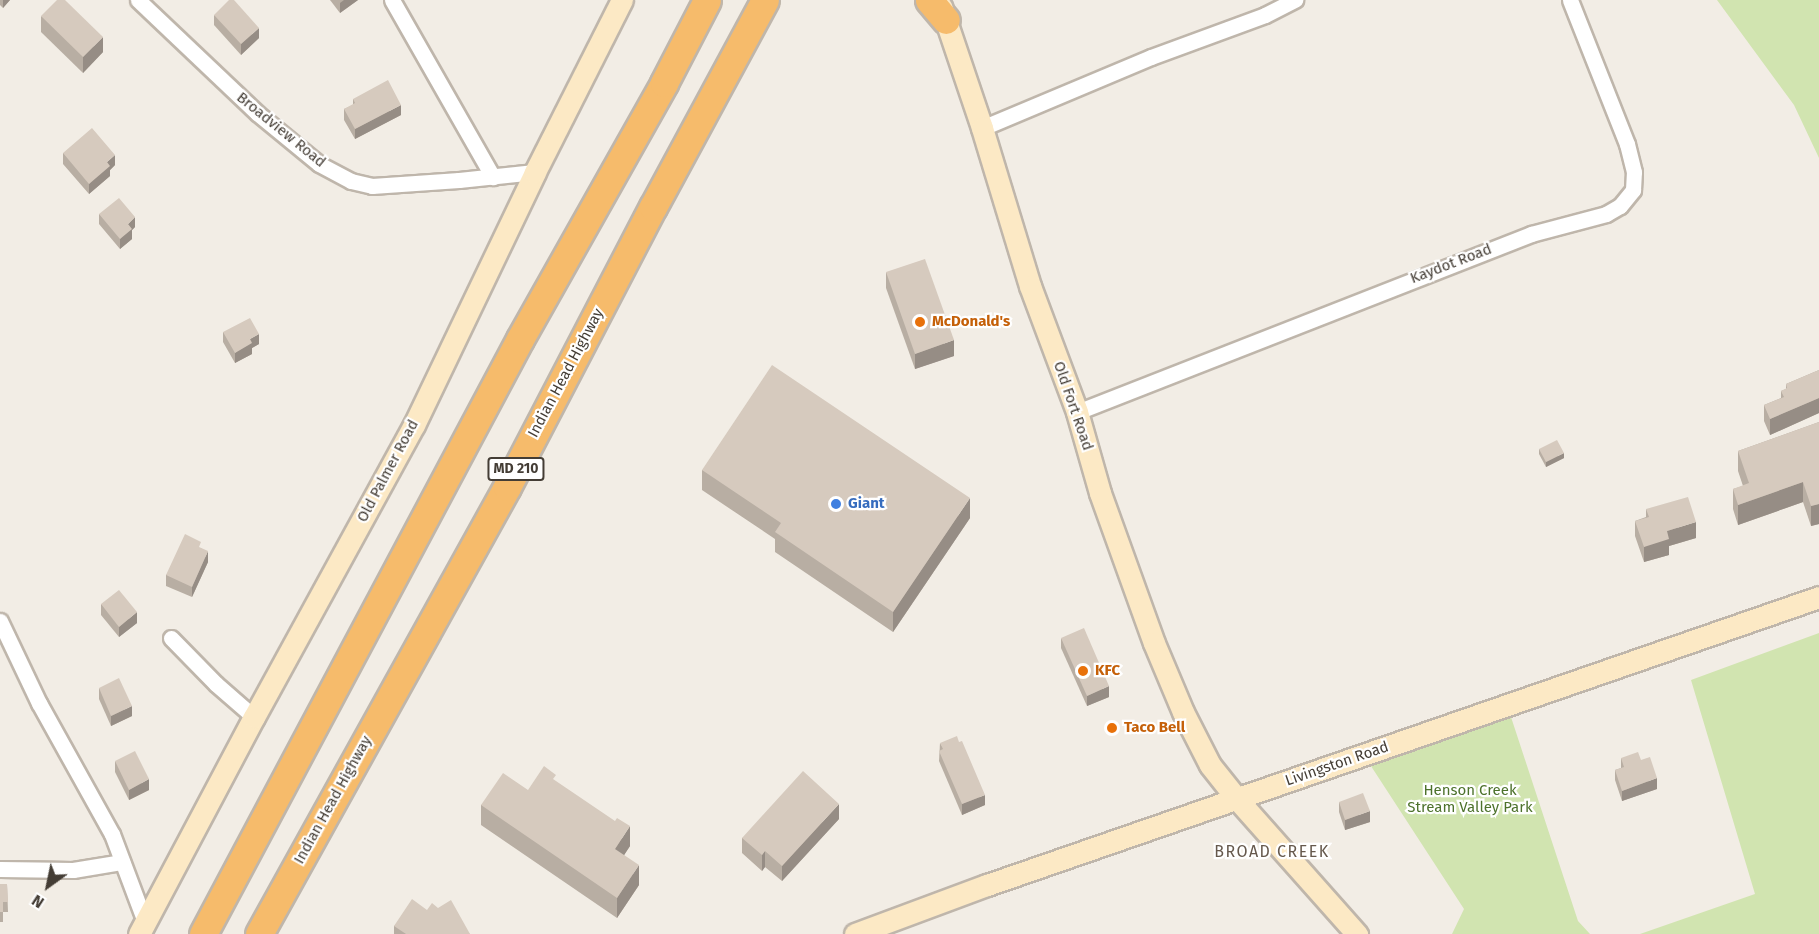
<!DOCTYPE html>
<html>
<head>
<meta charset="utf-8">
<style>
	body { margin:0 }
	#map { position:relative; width:1819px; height:934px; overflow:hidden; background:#f2ede5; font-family:"Fira Sans",sans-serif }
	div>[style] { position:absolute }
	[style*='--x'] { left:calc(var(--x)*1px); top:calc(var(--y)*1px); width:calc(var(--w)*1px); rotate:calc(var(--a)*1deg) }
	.green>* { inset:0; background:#d1e4b0 }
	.roads { filter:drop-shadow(2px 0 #bfb6ab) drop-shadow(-2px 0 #bfb6ab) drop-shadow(0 2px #bfb6ab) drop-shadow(0 -2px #bfb6ab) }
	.street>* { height:15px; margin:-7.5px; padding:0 7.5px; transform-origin:7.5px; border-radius:7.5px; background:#fff }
	.secondary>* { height:21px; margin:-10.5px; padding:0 10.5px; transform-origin:10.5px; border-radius:10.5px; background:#fce9c5 }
	.highway>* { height:27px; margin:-13.5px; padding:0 13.5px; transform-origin:13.5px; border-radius:13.5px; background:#f6bb6b }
	.wall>* { inset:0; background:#b8aea3 }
	.shaded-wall>* { inset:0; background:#968d85 }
	.building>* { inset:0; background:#d6cabe }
	.dots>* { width:16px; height:16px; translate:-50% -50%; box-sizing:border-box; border:3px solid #fff; border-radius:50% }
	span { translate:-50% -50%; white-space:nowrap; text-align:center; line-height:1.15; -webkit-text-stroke:4.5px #fff; paint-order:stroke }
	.shield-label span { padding:2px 4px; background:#fff; border:2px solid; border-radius:4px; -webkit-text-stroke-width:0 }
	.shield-label { font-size:14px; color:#443d35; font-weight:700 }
	.street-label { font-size:15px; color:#443d35 }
	.food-label { font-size:15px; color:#c56008; font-weight:700 }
	.left { translate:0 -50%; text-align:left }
	.shop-label { font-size:15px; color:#366cbe; font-weight:700 }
	.park-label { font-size:15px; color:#4d722c }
	.neighbourhood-label { font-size:16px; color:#66594d; letter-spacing:1.5px }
	.north { position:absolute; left:18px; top:856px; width:60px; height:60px; -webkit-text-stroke:4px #fff; paint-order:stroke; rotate:213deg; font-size:16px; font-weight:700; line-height:24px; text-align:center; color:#443d35 }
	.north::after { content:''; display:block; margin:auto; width:21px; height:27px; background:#443d35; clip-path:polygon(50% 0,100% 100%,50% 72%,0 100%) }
</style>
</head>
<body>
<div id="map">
	<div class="green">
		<i style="clip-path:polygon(1717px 0,1819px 0,1819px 158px,1794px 105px)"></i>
		<i style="clip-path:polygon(1819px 633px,1819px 934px,1640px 934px,1755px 894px,1691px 680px)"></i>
		<i style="clip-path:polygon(1511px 717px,1578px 921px,1590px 934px,1452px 934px,1464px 909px,1369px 763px)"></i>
	</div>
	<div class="roads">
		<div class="street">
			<i style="--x:138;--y:0;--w:164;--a:43.5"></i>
			<i style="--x:257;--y:113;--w:80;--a:39.4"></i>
			<i style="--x:319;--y:164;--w:36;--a:28"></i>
			<i style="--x:351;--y:181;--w:22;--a:13"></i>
			<i style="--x:372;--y:186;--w:87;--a:-3.9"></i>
			<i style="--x:459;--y:180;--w:76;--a:-6"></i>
			<i style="--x:392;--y:0;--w:204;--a:60.3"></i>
			<i style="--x:982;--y:128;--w:183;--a:-22.8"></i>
			<i style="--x:1151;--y:57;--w:121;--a:-20.2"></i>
			<i style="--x:1265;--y:15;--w:34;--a:-27"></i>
			<i style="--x:1077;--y:412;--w:488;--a:-21.4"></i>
			<i style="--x:1531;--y:234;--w:78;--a:-14.9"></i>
			<i style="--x:1606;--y:214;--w:16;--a:-30"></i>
			<i style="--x:1620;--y:206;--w:21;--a:-51"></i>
			<i style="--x:1633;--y:190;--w:18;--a:-87"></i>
			<i style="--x:1634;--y:172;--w:29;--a:-104"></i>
			<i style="--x:1627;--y:144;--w:155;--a:-111.6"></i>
			<i style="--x:0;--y:621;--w:91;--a:64.6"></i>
			<i style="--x:39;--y:703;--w:150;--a:60.9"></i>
			<i style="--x:112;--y:834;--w:94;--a:69.4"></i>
			<i style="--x:171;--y:638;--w:64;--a:45.6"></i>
			<i style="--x:216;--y:684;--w:50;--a:41"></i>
			<i style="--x:0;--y:869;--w:73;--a:0.8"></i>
			<i style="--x:73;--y:870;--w:50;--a:-9.3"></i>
		</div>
		<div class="secondary">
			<i style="--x:941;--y:6;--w:129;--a:71.4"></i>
			<i style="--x:982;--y:128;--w:165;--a:73.1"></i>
			<i style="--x:1030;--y:286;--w:134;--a:69.5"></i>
			<i style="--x:1077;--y:412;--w:84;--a:74.1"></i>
			<i style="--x:1100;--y:493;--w:159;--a:70.2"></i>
			<i style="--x:1154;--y:643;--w:75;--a:67.2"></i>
			<i style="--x:1183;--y:712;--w:59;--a:63"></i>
			<i style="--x:1210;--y:765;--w:43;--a:51.5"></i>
			<i style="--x:1237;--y:799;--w:181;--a:48.4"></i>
			<i style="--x:139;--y:934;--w:246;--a:-62.1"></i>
			<i style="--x:254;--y:717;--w:333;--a:-61.3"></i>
			<i style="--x:414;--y:425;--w:280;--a:-64.4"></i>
			<i style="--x:535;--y:172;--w:193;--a:-63.2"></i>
			<i style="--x:855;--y:934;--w:141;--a:-20.4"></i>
			<i style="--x:987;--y:885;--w:880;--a:-19.09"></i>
		</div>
		<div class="highway">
			<i style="--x:929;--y:0;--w:26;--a:50"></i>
			<i style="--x:203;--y:934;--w:674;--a:-61.95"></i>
			<i style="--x:520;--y:339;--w:294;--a:-60.6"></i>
			<i style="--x:664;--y:83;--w:93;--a:-62.6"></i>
			<i style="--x:259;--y:934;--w:511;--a:-60.98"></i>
			<i style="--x:507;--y:487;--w:316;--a:-62.5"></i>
			<i style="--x:653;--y:207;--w:235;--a:-61.6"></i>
		</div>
	</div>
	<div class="wall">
		<i style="clip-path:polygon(0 0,10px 0,3px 8px,0 5px)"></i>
		<i style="clip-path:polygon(330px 0,358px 0,340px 13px)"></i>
		<i style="clip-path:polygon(214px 15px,259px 38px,241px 55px,214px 25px)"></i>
		<i style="clip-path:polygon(41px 16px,103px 52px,83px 73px,41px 32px)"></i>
		<i style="clip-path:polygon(353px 99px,401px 115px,355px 139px,344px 120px,344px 109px,353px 105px)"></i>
		<i style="clip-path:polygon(63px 153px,115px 165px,110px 170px,110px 176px,89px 194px,63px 164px)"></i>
		<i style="clip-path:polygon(99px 214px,135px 227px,132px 230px,132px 239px,120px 249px,99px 224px)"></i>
		<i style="clip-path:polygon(886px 272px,954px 356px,915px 369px,886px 288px)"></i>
		<i style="clip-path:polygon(223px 332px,259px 344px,252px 348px,252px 354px,235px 363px,223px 342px)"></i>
		<i style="clip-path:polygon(1819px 370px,1819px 413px,1770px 435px,1764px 421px,1764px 405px,1781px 398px,1781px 391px,1786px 389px,1786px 384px)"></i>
		<i style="clip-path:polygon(1819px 422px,1819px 524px,1811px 526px,1803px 502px,1738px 525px,1733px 509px,1733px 489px,1743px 486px,1738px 471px,1738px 451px)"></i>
		<i style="clip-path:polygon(1539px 449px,1564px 458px,1546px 467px,1539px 454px)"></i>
		<i style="clip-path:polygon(702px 470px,970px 518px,893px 632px,775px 552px,775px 539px,702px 490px)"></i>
		<i style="clip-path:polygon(1646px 509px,1696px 538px,1669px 546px,1669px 555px,1644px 562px,1635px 536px,1635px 521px,1646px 517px)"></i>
		<i style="clip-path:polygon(201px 548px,208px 562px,192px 597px,166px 586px,166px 575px)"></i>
		<i style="clip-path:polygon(101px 604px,137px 623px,119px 637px,101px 615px)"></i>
		<i style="clip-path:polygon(1061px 638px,1109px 697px,1087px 706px,1061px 648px)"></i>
		<i style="clip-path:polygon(99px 688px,132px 716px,111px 726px,99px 699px)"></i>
		<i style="clip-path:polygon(940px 743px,985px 805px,962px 815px,939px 761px)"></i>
		<i style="clip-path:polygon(1621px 758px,1657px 789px,1622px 801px,1615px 780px,1615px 770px,1621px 768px)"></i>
		<i style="clip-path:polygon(115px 761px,149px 790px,129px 800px,115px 772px)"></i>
		<i style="clip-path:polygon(556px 782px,630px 846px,624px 855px,639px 885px,617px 918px,481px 825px,481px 805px)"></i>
		<i style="clip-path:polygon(1339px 802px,1370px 822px,1345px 830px,1339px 812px)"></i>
		<i style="clip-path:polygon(839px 819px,782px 881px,765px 867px,762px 871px,742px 853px,742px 838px)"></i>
		<i style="clip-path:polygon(0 884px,7px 884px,8px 912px,3px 912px,3px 922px,0 922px)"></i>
		<i style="clip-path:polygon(427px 910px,470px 934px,394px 934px,394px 926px)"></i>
	</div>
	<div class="shaded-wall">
		<i style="clip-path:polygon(3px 0,10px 0,3px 8px)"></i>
		<i style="clip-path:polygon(344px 0,358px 0,340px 13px,340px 3px)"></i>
		<i style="clip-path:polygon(259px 28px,259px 38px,241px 55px,241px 44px)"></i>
		<i style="clip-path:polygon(103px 37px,103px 52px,83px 73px,83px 57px)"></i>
		<i style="clip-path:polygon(401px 105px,401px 115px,355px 139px,355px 129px)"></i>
		<i style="clip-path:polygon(115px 155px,115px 165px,110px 170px,110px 176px,89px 194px,89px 184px,107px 162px)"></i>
		<i style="clip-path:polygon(135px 217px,135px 227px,132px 230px,132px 239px,120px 249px,120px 239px,128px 224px)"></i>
		<i style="clip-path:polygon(259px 334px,259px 344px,252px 348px,252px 354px,235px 363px,235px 353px,250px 339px)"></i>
		<i style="clip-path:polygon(954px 340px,954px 356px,915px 369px,915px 354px)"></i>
		<i style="clip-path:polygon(1819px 398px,1819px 413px,1770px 435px,1770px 419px)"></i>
		<i style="clip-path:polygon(1564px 453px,1564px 458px,1546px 467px,1546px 462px)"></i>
		<i style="clip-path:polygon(1803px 482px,1803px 502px,1738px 525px,1738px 505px)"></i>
		<i style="clip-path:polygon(970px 498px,970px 518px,893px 632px,893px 612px)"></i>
		<i style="clip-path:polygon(1819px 504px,1819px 524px,1811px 526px,1811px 506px)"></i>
		<i style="clip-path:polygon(1696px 522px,1696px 538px,1669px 546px,1669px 555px,1644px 562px,1644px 547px,1667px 531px)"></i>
		<i style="clip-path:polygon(208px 551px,208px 562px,192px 597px,192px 587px)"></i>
		<i style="clip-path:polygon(137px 612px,137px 623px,119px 637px,119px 627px)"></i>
		<i style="clip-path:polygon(1109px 686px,1109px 697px,1087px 706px,1087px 696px)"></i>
		<i style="clip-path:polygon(132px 706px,132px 716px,111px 726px,111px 716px)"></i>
		<i style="clip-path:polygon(1657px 778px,1657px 789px,1622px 801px,1622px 791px)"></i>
		<i style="clip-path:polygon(149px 779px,149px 790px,129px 800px,129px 790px)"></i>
		<i style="clip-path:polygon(985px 795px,985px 805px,962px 815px,962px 804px)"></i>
		<i style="clip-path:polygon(839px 804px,839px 819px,782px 881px,782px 866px)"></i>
		<i style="clip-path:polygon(1370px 811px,1370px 822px,1345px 830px,1345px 820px)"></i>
		<i style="clip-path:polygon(630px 826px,630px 846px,615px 869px,615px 849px)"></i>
		<i style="clip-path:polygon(765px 851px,765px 867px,762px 871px,762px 855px)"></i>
		<i style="clip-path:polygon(639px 865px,639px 885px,617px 918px,617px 898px)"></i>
	</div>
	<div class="building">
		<i style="clip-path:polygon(57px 0,65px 0,103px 37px,83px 57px,41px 16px)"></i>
		<i style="clip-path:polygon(229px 0,234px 0,259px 28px,241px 44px,214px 15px)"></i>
		<i style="clip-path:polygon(388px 80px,401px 105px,355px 129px,344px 109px,355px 103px,353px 99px)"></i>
		<i style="clip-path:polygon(92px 128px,115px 155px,107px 162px,110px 166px,89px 184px,63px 153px)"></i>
		<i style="clip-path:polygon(119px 198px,135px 217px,128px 224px,132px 229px,120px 239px,99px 214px)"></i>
		<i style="clip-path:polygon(925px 259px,954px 340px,915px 354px,886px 272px)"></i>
		<i style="clip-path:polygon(250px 318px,259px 334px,250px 339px,252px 343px,235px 353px,223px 332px)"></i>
		<i style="clip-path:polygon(772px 365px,970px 498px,893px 612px,775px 532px,781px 523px,702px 470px)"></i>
		<i style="clip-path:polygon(1819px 370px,1819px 398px,1770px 419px,1764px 405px,1784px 397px,1781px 391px,1787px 388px,1786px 384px)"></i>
		<i style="clip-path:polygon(1819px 422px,1819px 504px,1811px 506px,1803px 482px,1738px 505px,1733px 489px,1749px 483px,1738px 451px)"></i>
		<i style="clip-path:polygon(1557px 440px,1564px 453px,1546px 462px,1539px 449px)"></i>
		<i style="clip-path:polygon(1688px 497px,1696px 522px,1667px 531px,1669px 539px,1644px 547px,1635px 521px,1649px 517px,1646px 509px)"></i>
		<i style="clip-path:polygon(185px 534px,201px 542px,199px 547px,208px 551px,192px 587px,166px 575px)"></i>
		<i style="clip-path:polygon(119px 590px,137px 612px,119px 627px,101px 604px)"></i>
		<i style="clip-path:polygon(1084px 628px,1109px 686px,1087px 696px,1061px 638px)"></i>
		<i style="clip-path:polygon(119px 678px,132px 706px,111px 716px,99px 688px)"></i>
		<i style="clip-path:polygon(957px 736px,959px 742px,962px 741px,985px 795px,962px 804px,939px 751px,943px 749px,940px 743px)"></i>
		<i style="clip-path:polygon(135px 751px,149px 779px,129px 790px,115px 761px)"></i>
		<i style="clip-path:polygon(1638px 752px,1641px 760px,1650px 757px,1657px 778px,1622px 791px,1615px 770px,1624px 767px,1621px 758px)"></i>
		<i style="clip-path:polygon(544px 766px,556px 775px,553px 779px,615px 821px,617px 818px,630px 826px,615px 849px,639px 865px,617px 898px,481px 805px,503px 773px,528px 790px)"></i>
		<i style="clip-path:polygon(803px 771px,839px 804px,782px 866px,765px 851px,762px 855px,742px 838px)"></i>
		<i style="clip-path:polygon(1363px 793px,1370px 811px,1345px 820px,1339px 802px)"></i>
		<i style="clip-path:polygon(0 884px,7px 884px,8px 902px,3px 902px,3px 912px,0 912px)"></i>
		<i style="clip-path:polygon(412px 899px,427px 910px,432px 903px,438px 908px,451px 900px,470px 934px,406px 934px,394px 926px)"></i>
	</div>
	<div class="dots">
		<i style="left:920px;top:322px;background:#e8710a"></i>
		<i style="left:836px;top:504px;background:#3f7fe0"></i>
		<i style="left:1083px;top:671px;background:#e8710a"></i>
		<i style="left:1112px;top:728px;background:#e8710a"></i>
	</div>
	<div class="shield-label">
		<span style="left:516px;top:469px">MD 210</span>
	</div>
	<div class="street-label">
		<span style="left:281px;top:130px;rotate:39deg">Broadview Road</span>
		<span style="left:1451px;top:264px;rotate:-21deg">Kaydot Road</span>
		<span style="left:566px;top:373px;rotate:-62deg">Indian Head Highway</span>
		<span style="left:1073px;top:406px;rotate:71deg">Old Fort Road</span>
		<span style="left:388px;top:471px;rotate:-62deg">Old Palmer Road</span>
		<span style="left:1337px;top:764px;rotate:-19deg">Livingston Road</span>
		<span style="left:333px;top:800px;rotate:-61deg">Indian Head Highway</span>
	</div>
	<div class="food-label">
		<span class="left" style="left:932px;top:322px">McDonald's</span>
		<span class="left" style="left:1095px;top:671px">KFC</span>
		<span class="left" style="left:1124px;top:728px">Taco Bell</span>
	</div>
	<div class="shop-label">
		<span class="left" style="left:848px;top:504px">Giant</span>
	</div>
	<div class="park-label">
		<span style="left:1470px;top:799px">Henson Creek<br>Stream Valley Park</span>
	</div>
	<div class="neighbourhood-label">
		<span style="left:1272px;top:852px">BROAD CREEK</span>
	</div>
	<div class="north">N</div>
</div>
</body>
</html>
